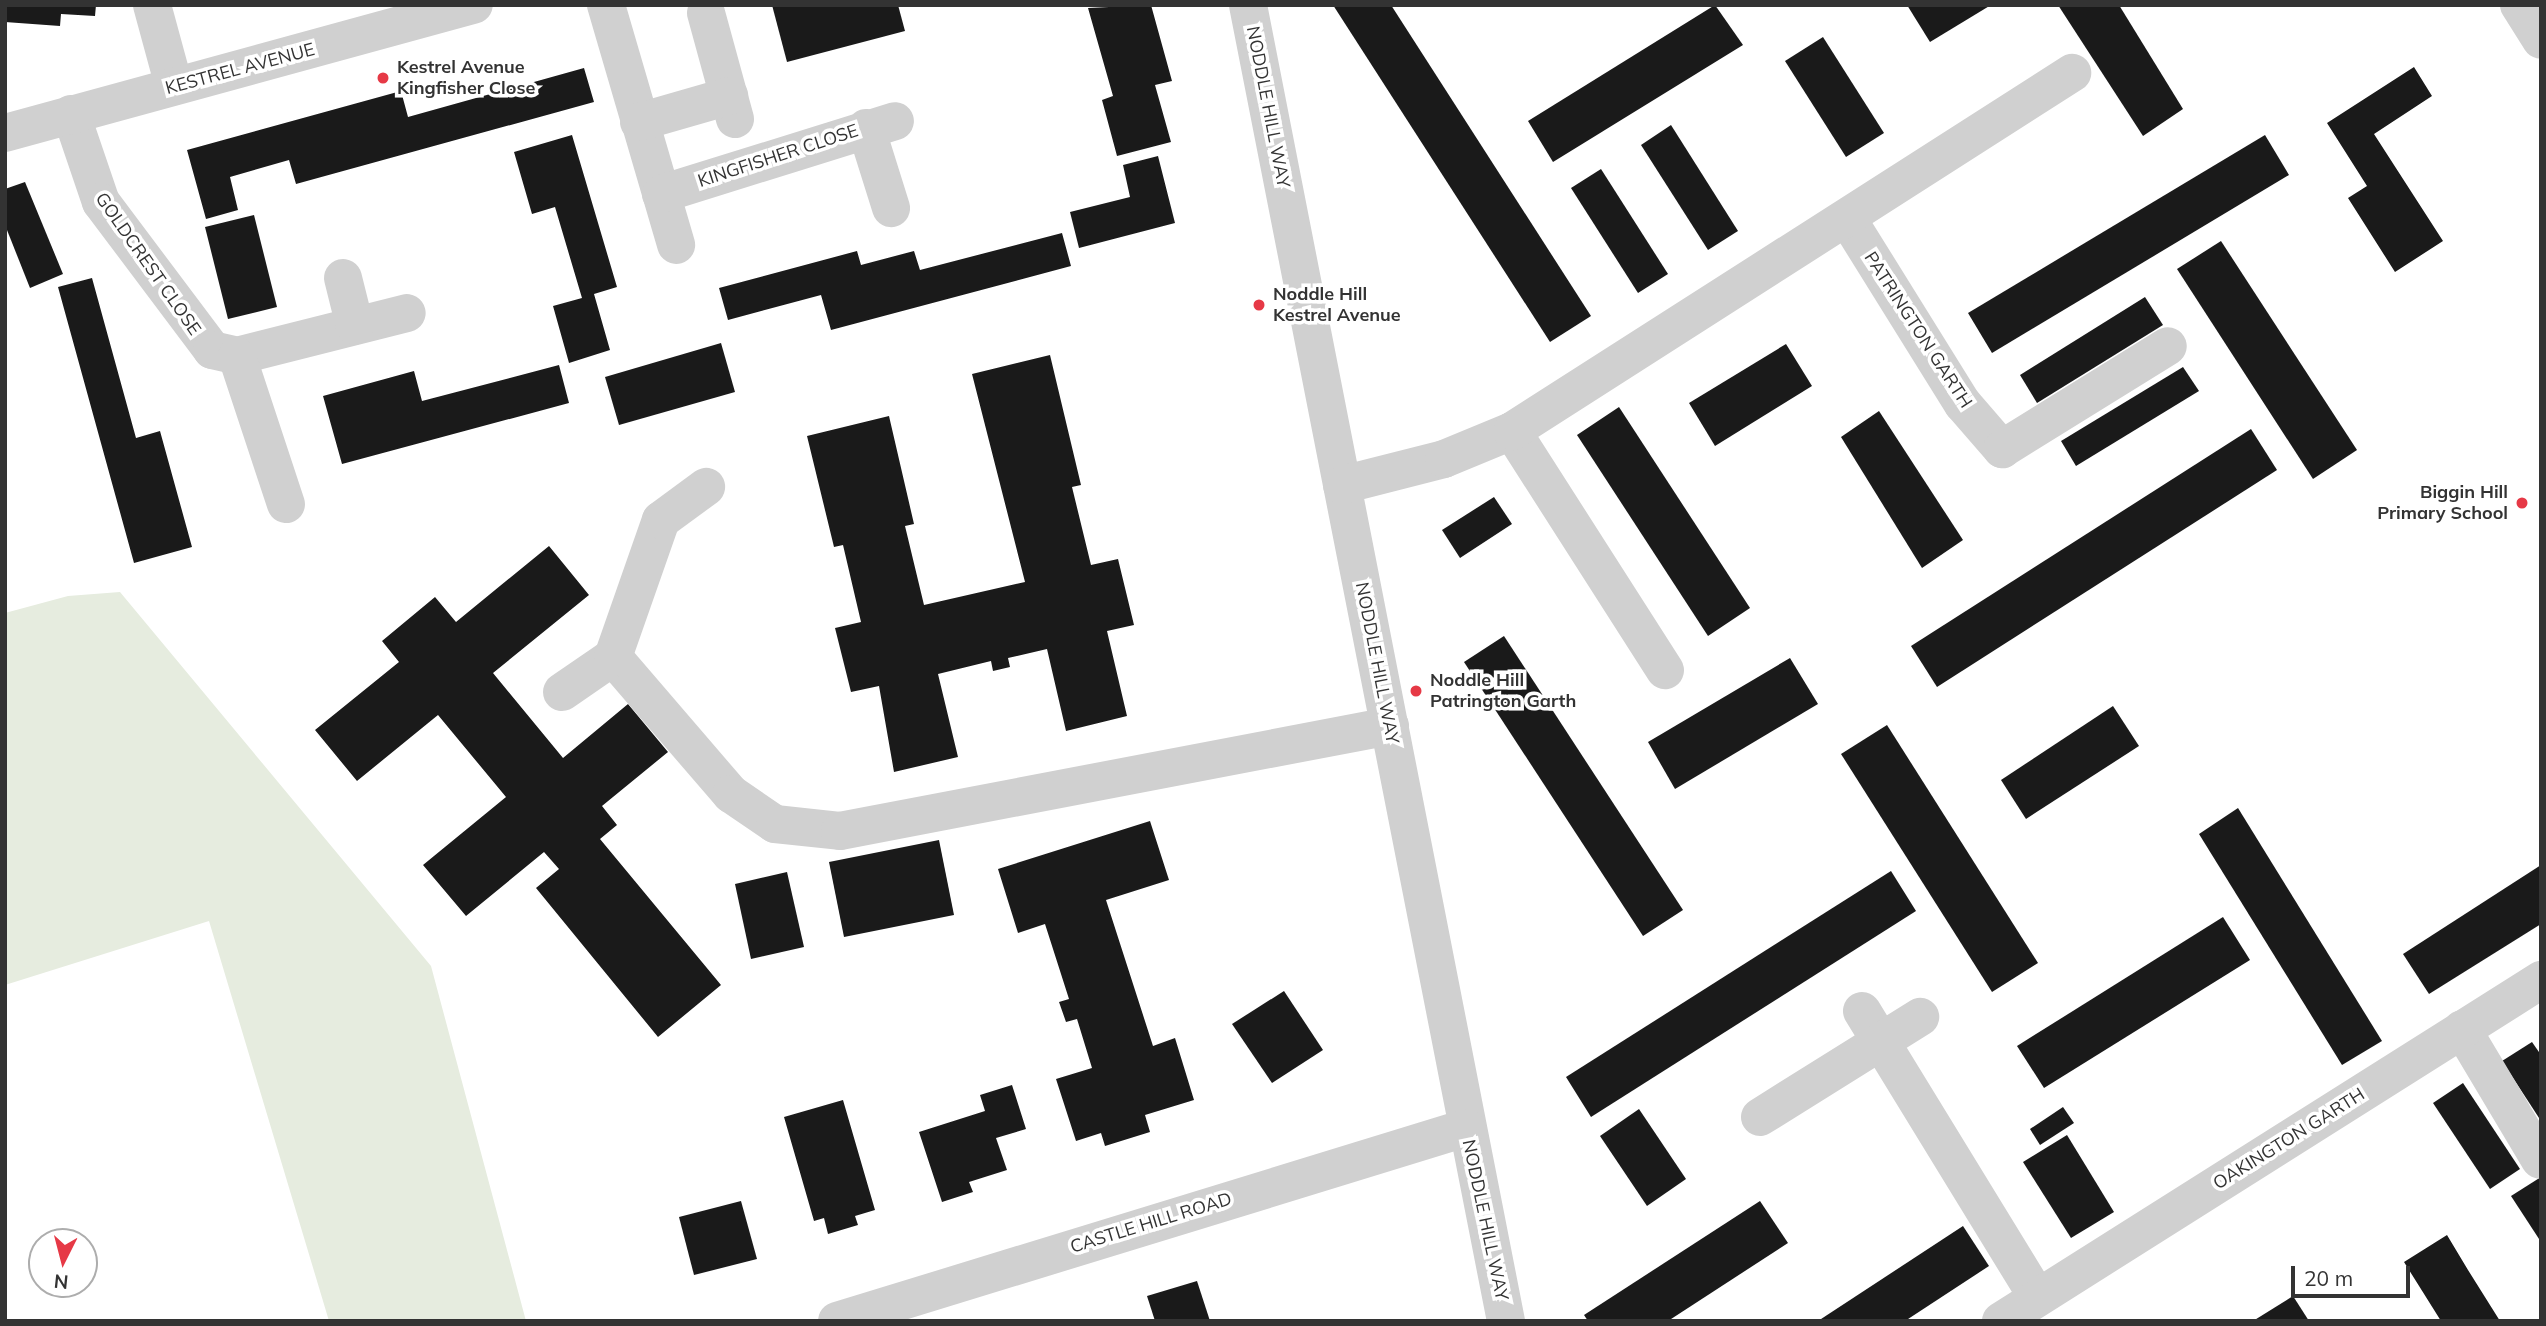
<!DOCTYPE html>
<html>
<head>
<meta charset="utf-8">
<style>
	body { margin:0 }
	#map { position:relative; width:2546px; height:1326px; overflow:hidden; background:#fff; font-family:Mulish,sans-serif }
	div>[style] { position:absolute }
	[style*='--x'] { left:calc(var(--x)*1px); top:calc(var(--y)*1px); width:calc(var(--w)*1px); rotate:calc(var(--a)*1deg) }
	.green>* { inset:0; background:#e6ecdf }
	.building>* { inset:0; background:#1a1a1a }
	.minor>* { height:38px; margin:-19px; padding:0 19px; transform-origin:19px; border-radius:19px; background:#d0d0d0 }
	.dots>* { width:19px; height:19px; translate:-50% -50%; box-sizing:border-box; border:4px solid #fff; border-radius:50% }
	span { translate:-50% -50%; white-space:nowrap; text-align:center; line-height:1.15; -webkit-text-stroke:7px #fff; paint-order:stroke }
	.poi-label { font-size:18px; color:#333; font-weight:700 }
	.left { translate:0 -50%; text-align:left }
	.right { translate:-100% -50%; text-align:right }
	.street-label { font-size:18px; color:#333 }
	.frame { position:absolute; inset:0; border:7px solid #333; pointer-events:none }
	.north { position:absolute; left:28px; top:1228px; width:70px; height:70px; box-sizing:border-box; background:#fff; border:2px solid #adadad; border-radius:50%; rotate:186deg; font-size:19px; font-weight:700; line-height:28px; text-align:center; color:#333 }
	.north::after { content:''; display:block; margin:auto; width:24px; height:32px; background:#e63946; clip-path:polygon(50% 0,100% 100%,50% 72%,0 100%) }
	.scale { position:absolute; left:2291px; top:1266px; width:119px; height:32px; box-sizing:border-box; border:4px solid #333; border-top:0; padding-left:9px; font-size:21px; line-height:24px; white-space:nowrap; color:#333; -webkit-text-stroke:5px #fff; paint-order:stroke }
</style>
</head>
<body>
<div id="map">
	<div class="green">
		<i style="clip-path:polygon(120px 592px,431px 966px,526px 1321px,329px 1321px,209px 921px,5px 985px,5px 613px,68px 596px)"></i>
	</div>
	<div class="building">
		<i style="clip-path:polygon(5px 5px,96px 5px,95px 16px,61px 14px,60px 26px,5px 22px)"></i>
		<i style="clip-path:polygon(772px 5px,898px 5px,905px 31px,787px 62px)"></i>
		<i style="clip-path:polygon(1151px 5px,1172px 81px,1155px 85px,1171px 142px,1117px 156px,1102px 100px,1113px 96px,1088px 8px)"></i>
		<i style="clip-path:polygon(1333px 5px,1391px 5px,1591px 316px,1550px 342px)"></i>
		<i style="clip-path:polygon(1715px 5px,1743px 45px,1553px 162px,1528px 121px)"></i>
		<i style="clip-path:polygon(1907px 5px,1991px 5px,1930px 42px)"></i>
		<i style="clip-path:polygon(2058px 5px,2119px 5px,2183px 109px,2143px 136px)"></i>
		<i style="clip-path:polygon(1823px 37px,1884px 133px,1846px 157px,1785px 61px)"></i>
		<i style="clip-path:polygon(2414px 67px,2432px 96px,2374px 134px,2443px 241px,2395px 272px,2348px 198px,2367px 186px,2327px 123px)"></i>
		<i style="clip-path:polygon(584px 68px,594px 102px,296px 184px,289px 160px,230px 177px,238px 210px,206px 219px,187px 150px,401px 91px,408px 117px)"></i>
		<i style="clip-path:polygon(1671px 125px,1738px 231px,1708px 250px,1641px 145px)"></i>
		<i style="clip-path:polygon(572px 135px,617px 287px,594px 294px,610px 350px,569px 363px,553px 306px,582px 298px,555px 207px,532px 214px,514px 152px)"></i>
		<i style="clip-path:polygon(2265px 135px,2289px 175px,1992px 353px,1968px 313px)"></i>
		<i style="clip-path:polygon(1158px 156px,1175px 223px,1079px 248px,1070px 212px,1130px 197px,1123px 165px)"></i>
		<i style="clip-path:polygon(1601px 169px,1668px 274px,1638px 293px,1571px 188px)"></i>
		<i style="clip-path:polygon(25px 182px,63px 274px,30px 288px,5px 225px,5px 189px)"></i>
		<i style="clip-path:polygon(254px 215px,277px 307px,228px 319px,205px 227px)"></i>
		<i style="clip-path:polygon(1062px 233px,1071px 266px,831px 330px,821px 295px,728px 320px,719px 288px,857px 251px,861px 265px,914px 251px,920px 270px)"></i>
		<i style="clip-path:polygon(2221px 241px,2357px 450px,2313px 479px,2177px 269px)"></i>
		<i style="clip-path:polygon(92px 278px,136px 438px,160px 431px,192px 547px,134px 563px,58px 287px)"></i>
		<i style="clip-path:polygon(2145px 297px,2163px 325px,2037px 403px,2020px 375px)"></i>
		<i style="clip-path:polygon(721px 343px,735px 392px,619px 425px,605px 377px)"></i>
		<i style="clip-path:polygon(1786px 344px,1812px 386px,1715px 446px,1689px 403px)"></i>
		<i style="clip-path:polygon(1050px 355px,1081px 485px,1072px 487px,1091px 565px,1118px 559px,1134px 625px,1107px 631px,1127px 716px,1066px 731px,1047px 649px,1008px 658px,1010px 667px,993px 671px,991px 661px,938px 674px,958px 757px,894px 772px,879px 686px,851px 692px,835px 628px,861px 622px,843px 545px,834px 547px,807px 436px,889px 416px,914px 524px,905px 526px,924px 605px,1025px 582px,972px 374px)"></i>
		<i style="clip-path:polygon(559px 365px,569px 403px,342px 464px,323px 396px,414px 371px,422px 401px)"></i>
		<i style="clip-path:polygon(2183px 367px,2199px 391px,2076px 466px,2061px 441px)"></i>
		<i style="clip-path:polygon(1619px 407px,1750px 608px,1708px 636px,1577px 435px)"></i>
		<i style="clip-path:polygon(1879px 411px,1963px 540px,1922px 568px,1841px 437px)"></i>
		<i style="clip-path:polygon(2251px 429px,2277px 470px,1937px 687px,1911px 646px)"></i>
		<i style="clip-path:polygon(1494px 497px,1512px 524px,1460px 558px,1442px 530px)"></i>
		<i style="clip-path:polygon(549px 546px,589px 595px,493px 673px,563px 758px,628px 704px,668px 752px,602px 806px,617px 825px,600px 839px,721px 985px,658px 1037px,536px 888px,559px 869px,544px 852px,466px 916px,423px 865px,506px 797px,438px 715px,357px 781px,315px 730px,399px 662px,382px 641px,435px 597px,456px 622px)"></i>
		<i style="clip-path:polygon(1504px 636px,1683px 910px,1643px 936px,1464px 662px)"></i>
		<i style="clip-path:polygon(1790px 658px,1818px 704px,1675px 789px,1648px 742px)"></i>
		<i style="clip-path:polygon(2113px 706px,2139px 746px,2026px 819px,2001px 780px)"></i>
		<i style="clip-path:polygon(1887px 725px,2038px 963px,1992px 992px,1841px 754px)"></i>
		<i style="clip-path:polygon(2238px 808px,2382px 1041px,2342px 1065px,2199px 834px)"></i>
		<i style="clip-path:polygon(1150px 821px,1169px 880px,1106px 900px,1153px 1046px,1175px 1038px,1194px 1100px,1145px 1115px,1150px 1132px,1105px 1146px,1101px 1133px,1076px 1141px,1056px 1079px,1092px 1068px,1077px 1019px,1066px 1022px,1059px 1002px,1069px 999px,1045px 924px,1018px 933px,998px 869px)"></i>
		<i style="clip-path:polygon(939px 840px,954px 915px,844px 937px,829px 862px)"></i>
		<i style="clip-path:polygon(2541px 865px,2541px 924px,2429px 994px,2403px 954px)"></i>
		<i style="clip-path:polygon(1891px 871px,1916px 911px,1591px 1117px,1566px 1077px)"></i>
		<i style="clip-path:polygon(787px 872px,804px 947px,751px 959px,735px 884px)"></i>
		<i style="clip-path:polygon(2223px 917px,2250px 960px,2044px 1088px,2017px 1046px)"></i>
		<i style="clip-path:polygon(1284px 991px,1323px 1050px,1272px 1083px,1232px 1024px)"></i>
		<i style="clip-path:polygon(2532px 1042px,2541px 1055px,2541px 1121px,2502px 1061px)"></i>
		<i style="clip-path:polygon(2463px 1083px,2520px 1169px,2490px 1189px,2433px 1103px)"></i>
		<i style="clip-path:polygon(1012px 1085px,1026px 1129px,996px 1138px,1007px 1170px,969px 1182px,973px 1192px,942px 1202px,919px 1132px,985px 1111px,980px 1095px)"></i>
		<i style="clip-path:polygon(843px 1100px,875px 1210px,855px 1216px,858px 1225px,828px 1234px,824px 1218px,814px 1221px,784px 1117px)"></i>
		<i style="clip-path:polygon(2063px 1107px,2074px 1123px,2040px 1145px,2030px 1129px)"></i>
		<i style="clip-path:polygon(1639px 1109px,1686px 1179px,1647px 1206px,1600px 1136px)"></i>
		<i style="clip-path:polygon(2067px 1135px,2114px 1212px,2071px 1238px,2023px 1162px)"></i>
		<i style="clip-path:polygon(2541px 1177px,2541px 1242px,2511px 1196px)"></i>
		<i style="clip-path:polygon(741px 1201px,757px 1259px,694px 1275px,679px 1217px)"></i>
		<i style="clip-path:polygon(1760px 1201px,1788px 1243px,1668px 1321px,1588px 1321px,1584px 1315px)"></i>
		<i style="clip-path:polygon(1963px 1226px,1989px 1266px,1905px 1321px,1818px 1321px)"></i>
		<i style="clip-path:polygon(2447px 1235px,2468px 1270px,2500px 1321px,2441px 1321px,2404px 1262px)"></i>
		<i style="clip-path:polygon(1197px 1281px,1210px 1321px,1155px 1321px,1147px 1296px)"></i>
		<i style="clip-path:polygon(2293px 1296px,2309px 1321px,2253px 1321px)"></i>
	</div>
	<div class="minor">
		<i style="--x:152;--y:5;--w:84;--a:74.8"></i>
		<i style="--x:606;--y:5;--w:250;--a:73.7"></i>
		<i style="--x:1248;--y:5;--w:1341;--a:78.91"></i>
		<i style="--x:2519;--y:5;--w:41;--a:57.8"></i>
		<i style="--x:706;--y:13;--w:110;--a:74.7"></i>
		<i style="--x:71;--y:114;--w:93;--a:71.2"></i>
		<i style="--x:101;--y:202;--w:185;--a:53.1"></i>
		<i style="--x:212;--y:350;--w:26;--a:13"></i>
		<i style="--x:237;--y:356;--w:175;--a:-14.2"></i>
		<i style="--x:639;--y:122;--w:94;--a:-16.1"></i>
		<i style="--x:866;--y:128;--w:84;--a:72.6"></i>
		<i style="--x:5;--y:133;--w:486;--a:-15.3"></i>
		<i style="--x:661;--y:194;--w:245;--a:-17.3"></i>
		<i style="--x:1847;--y:218;--w:219;--a:58.1"></i>
		<i style="--x:1963;--y:404;--w:60;--a:49.1"></i>
		<i style="--x:2002;--y:449;--w:195;--a:-31.8"></i>
		<i style="--x:343;--y:278;--w:49;--a:76"></i>
		<i style="--x:237;--y:356;--w:156;--a:71.7"></i>
		<i style="--x:1512;--y:431;--w:284;--a:57.4"></i>
		<i style="--x:1342;--y:485;--w:105;--a:-14.3"></i>
		<i style="--x:1444;--y:459;--w:74;--a:-22.4"></i>
		<i style="--x:1512;--y:431;--w:665;--a:-32.59"></i>
		<i style="--x:613;--y:657;--w:181;--a:49.3"></i>
		<i style="--x:731;--y:794;--w:53;--a:34.3"></i>
		<i style="--x:775;--y:824;--w:65;--a:6.1"></i>
		<i style="--x:840;--y:831;--w:560;--a:-10.81"></i>
		<i style="--x:562;--y:692;--w:62;--a:-34.5"></i>
		<i style="--x:613;--y:657;--w:145;--a:-70.7"></i>
		<i style="--x:661;--y:520;--w:56;--a:-36.3"></i>
		<i style="--x:1862;--y:1011;--w:335;--a:58.5"></i>
		<i style="--x:2462;--y:1029;--w:152;--a:59.2"></i>
		<i style="--x:1760;--y:1117;--w:189;--a:-32"></i>
		<i style="--x:837;--y:1321;--w:658;--a:-17.06"></i>
		<i style="--x:2001;--y:1321;--w:639;--a:-32.27"></i>
	</div>
	<div class="dots">
		<i style="left:383px;top:78px;background:#e63946"></i>
		<i style="left:1259px;top:305px;background:#e63946"></i>
		<i style="left:2522px;top:503px;background:#e63946"></i>
		<i style="left:1416px;top:691px;background:#e63946"></i>
	</div>
	<div class="poi-label">
		<span class="left" style="left:397px;top:78px">Kestrel Avenue<br>Kingfisher Close</span>
		<span class="left" style="left:1273px;top:305px">Noddle Hill<br>Kestrel Avenue</span>
		<span class="right" style="left:2508px;top:503px">Biggin Hill<br>Primary School</span>
		<span class="left" style="left:1430px;top:691px">Noddle Hill<br>Patrington Garth</span>
	</div>
	<div class="street-label">
		<span style="left:240px;top:69px;rotate:-15deg">KESTREL AVENUE</span>
		<span style="left:1268px;top:107px;rotate:79deg">NODDLE HILL WAY</span>
		<span style="left:778px;top:156px;rotate:-18deg">KINGFISHER CLOSE</span>
		<span style="left:148px;top:264px;rotate:55deg">GOLDCREST CLOSE</span>
		<span style="left:1918px;top:330px;rotate:57deg">PATRINGTON GARTH</span>
		<span style="left:1377px;top:663px;rotate:79deg">NODDLE HILL WAY</span>
		<span style="left:2289px;top:1139px;rotate:-32deg">OAKINGTON GARTH</span>
		<span style="left:1485px;top:1220px;rotate:78deg">NODDLE HILL WAY</span>
		<span style="left:1151px;top:1223px;rotate:-17deg">CASTLE HILL ROAD</span>
	</div>
	<div class="frame"></div>
	<div class="north">N</div>
	<div class="scale">20 m</div>
</div>
</body>
</html>
